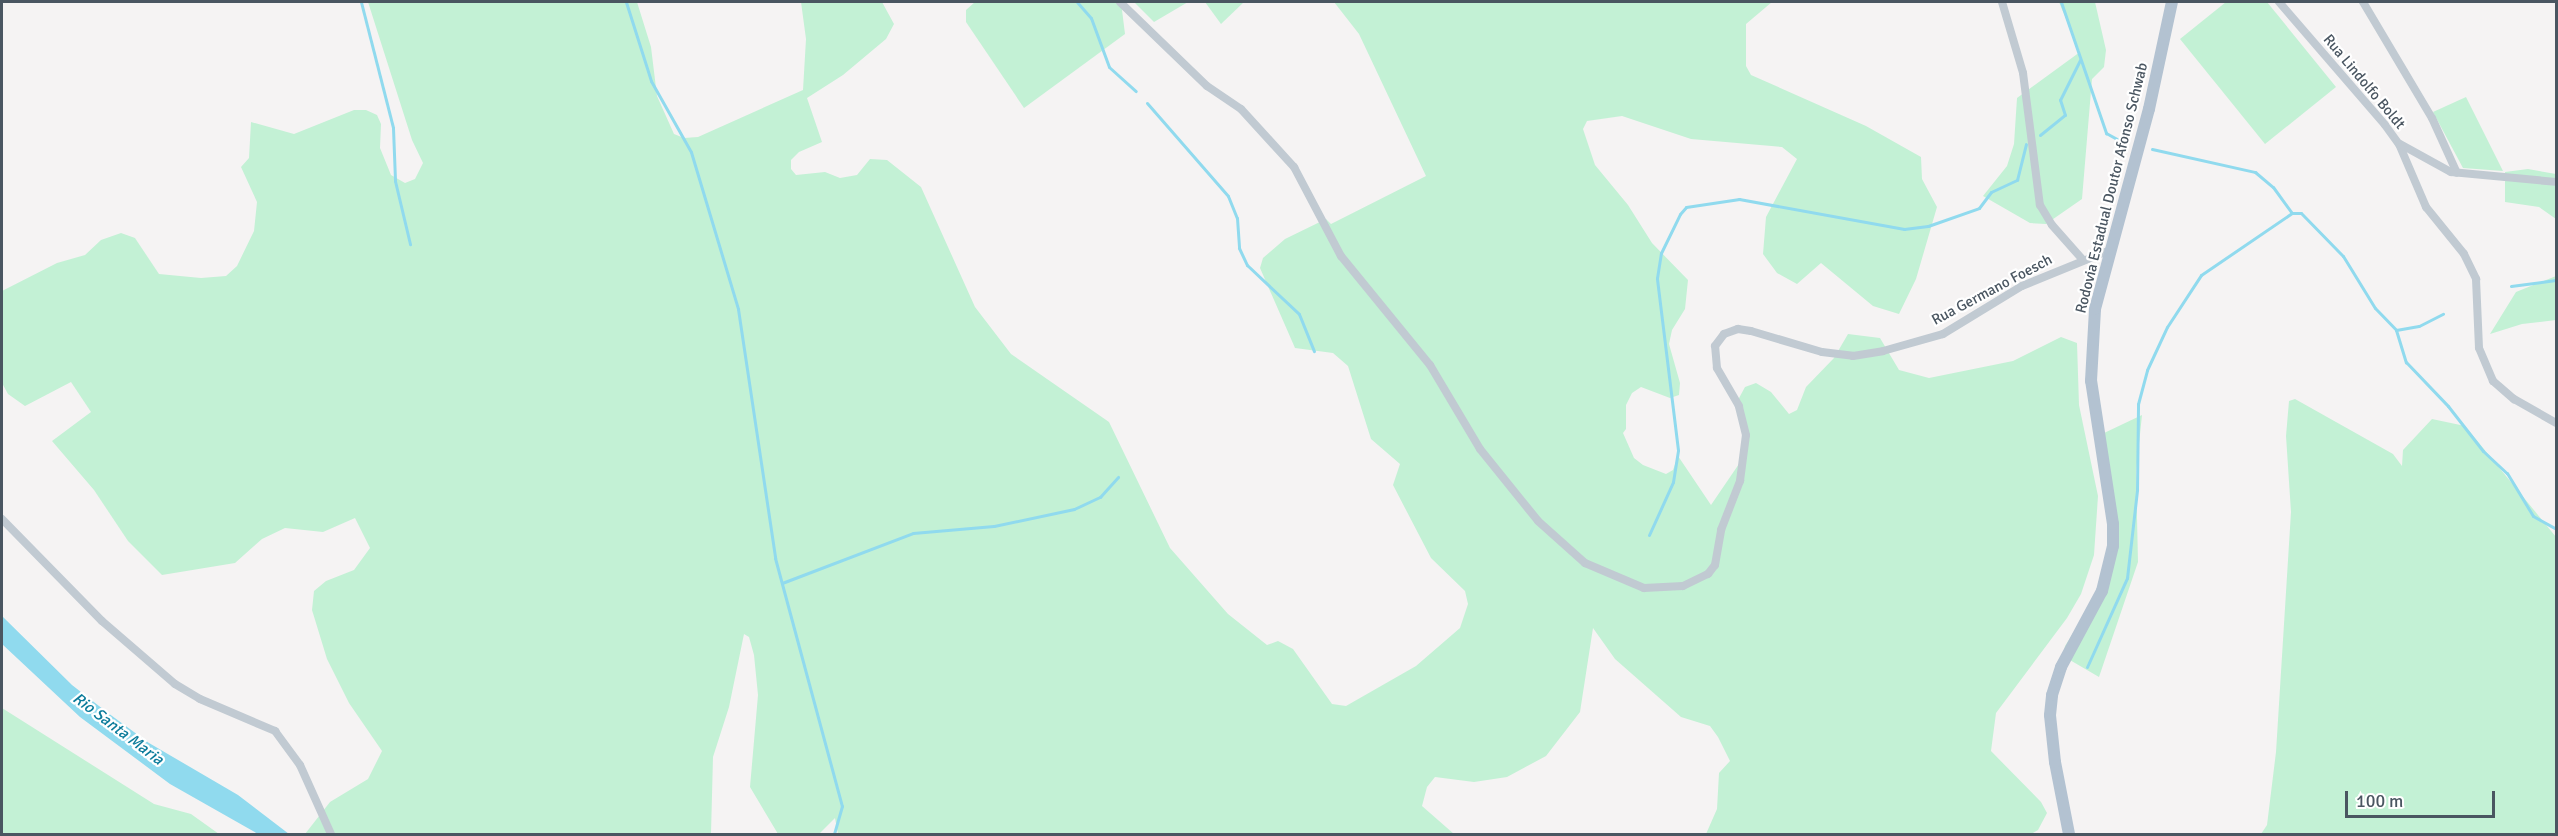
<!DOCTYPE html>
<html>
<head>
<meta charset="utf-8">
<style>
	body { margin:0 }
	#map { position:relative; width:2558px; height:836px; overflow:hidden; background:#f5f3f3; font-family:Signika,sans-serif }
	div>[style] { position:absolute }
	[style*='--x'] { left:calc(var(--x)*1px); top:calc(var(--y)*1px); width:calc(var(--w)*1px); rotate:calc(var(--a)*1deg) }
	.green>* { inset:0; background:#c3f1d5 }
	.water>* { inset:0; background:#90daee }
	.stream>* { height:3px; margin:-1.5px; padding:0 1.5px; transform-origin:1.5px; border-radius:1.5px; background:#90daee }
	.minor>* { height:8px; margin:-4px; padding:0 4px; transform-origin:4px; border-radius:4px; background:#c1cad2 }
	.primary>* { height:12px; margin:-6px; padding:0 6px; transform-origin:6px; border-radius:6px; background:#b3c2d1 }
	span { translate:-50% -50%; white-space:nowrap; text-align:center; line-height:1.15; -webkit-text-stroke:4.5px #fff; paint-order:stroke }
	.street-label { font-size:15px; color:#4a5661 }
	.water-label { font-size:16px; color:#0c7c9b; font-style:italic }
	.frame { position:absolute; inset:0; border:3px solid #4a5661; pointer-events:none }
	.scale { position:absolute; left:2345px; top:791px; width:150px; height:27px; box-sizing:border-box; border:3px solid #4a5661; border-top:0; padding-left:8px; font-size:18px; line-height:21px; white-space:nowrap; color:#4a5661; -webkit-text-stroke:4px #fff; paint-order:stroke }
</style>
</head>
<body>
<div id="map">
	<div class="green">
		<i style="clip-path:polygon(368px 2px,637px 2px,651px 47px,657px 96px,674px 134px,684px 138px,698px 137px,803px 90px,806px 39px,801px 2px,882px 2px,894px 24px,886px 39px,843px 75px,807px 98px,822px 142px,799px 152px,791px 160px,791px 169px,796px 175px,825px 172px,840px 178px,857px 175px,870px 159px,887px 160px,921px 187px,975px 307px,1011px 354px,1109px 422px,1170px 548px,1228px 614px,1267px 645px,1278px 641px,1293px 649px,1332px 704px,1346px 706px,1416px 666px,1460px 628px,1468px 604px,1465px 591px,1431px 558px,1393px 485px,1400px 464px,1371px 439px,1348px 366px,1333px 353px,1295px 348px,1260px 268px,1263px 258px,1285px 239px,1326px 219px,1331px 224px,1426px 176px,1359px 34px,1334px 2px,1772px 2px,1746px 24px,1746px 66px,1751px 75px,1866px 126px,1921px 157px,1922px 179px,1937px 207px,1916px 279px,1899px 314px,1873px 306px,1821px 263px,1797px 284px,1777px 273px,1763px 254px,1766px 217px,1797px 159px,1782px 147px,1691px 139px,1622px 116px,1587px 121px,1583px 129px,1595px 165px,1628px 205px,1652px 243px,1688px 280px,1685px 309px,1672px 330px,1669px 344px,1680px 383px,1679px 395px,1670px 398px,1641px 387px,1632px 393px,1626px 405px,1626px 429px,1623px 433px,1634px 458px,1643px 465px,1666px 474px,1673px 470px,1678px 456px,1711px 505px,1743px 458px,1744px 426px,1738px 400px,1745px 387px,1756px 383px,1771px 392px,1789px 414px,1797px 410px,1806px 387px,1834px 358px,1848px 334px,1880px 338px,1899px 370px,1929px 378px,2013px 361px,2061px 337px,2077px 343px,2079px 405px,2098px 496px,2094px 555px,2081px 594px,2067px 618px,1996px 713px,1991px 751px,2041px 802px,2047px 813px,2038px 830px,2031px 834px,1706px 834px,1717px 809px,1719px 773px,1730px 761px,1718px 737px,1710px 726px,1681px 717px,1615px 659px,1593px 628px,1580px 712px,1546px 756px,1507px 777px,1474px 782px,1435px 777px,1427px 787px,1422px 806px,1454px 834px,838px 834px,835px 818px,819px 834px,778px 834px,750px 787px,758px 695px,754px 655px,749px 637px,744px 634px,729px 707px,713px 757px,711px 834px,305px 834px,330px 802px,368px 779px,382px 751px,349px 703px,327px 659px,312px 610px,314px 591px,326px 581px,354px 570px,370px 548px,355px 518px,323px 532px,285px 528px,262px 539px,235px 563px,162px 575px,128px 541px,94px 490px,52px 441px,91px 412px,71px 382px,25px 406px,8px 394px,2px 383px,2px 291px,57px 263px,85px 255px,101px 240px,121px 233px,135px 238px,159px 274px,201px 278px,226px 276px,237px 266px,254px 231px,257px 202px,241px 167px,249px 158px,251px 122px,294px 134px,354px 110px,366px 110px,377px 115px,381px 124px,380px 148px,391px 175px,405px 183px,415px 179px,423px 163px,412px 140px)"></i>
		<i style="clip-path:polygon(975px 2px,1121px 2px,1125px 34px,1024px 108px,966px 22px,966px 10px)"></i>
		<i style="clip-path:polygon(1134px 2px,1188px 2px,1154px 22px)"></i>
		<i style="clip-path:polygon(1205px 2px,1244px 2px,1221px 24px)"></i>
		<i style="clip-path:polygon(2059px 2px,2095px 2px,2106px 50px,2104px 67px,2092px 79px,2082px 199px,2046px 224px,2030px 223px,1983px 196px,2007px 166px,2014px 144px,2017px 98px,2080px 52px)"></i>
		<i style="clip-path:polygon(2226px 2px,2267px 2px,2336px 87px,2265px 144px,2180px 39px)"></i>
		<i style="clip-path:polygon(2466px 97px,2503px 171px,2463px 168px,2433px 112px)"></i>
		<i style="clip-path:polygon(2528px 169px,2556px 174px,2556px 219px,2539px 207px,2505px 202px,2505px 172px)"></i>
		<i style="clip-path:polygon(2556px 276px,2556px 320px,2522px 324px,2490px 334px,2516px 292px)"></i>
		<i style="clip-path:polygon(2295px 399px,2393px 454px,2402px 466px,2403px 450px,2432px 419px,2465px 426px,2556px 537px,2556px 834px,2261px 834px,2267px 825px,2276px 752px,2291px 512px,2286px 436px,2289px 401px)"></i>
		<i style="clip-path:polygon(2142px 415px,2136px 472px,2138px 562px,2099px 677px,2063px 656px,2065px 646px,2094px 600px,2114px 528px,2102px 434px)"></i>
		<i style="clip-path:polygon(2px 708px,154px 804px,191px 814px,219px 834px,2px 834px)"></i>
	</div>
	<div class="water">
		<i style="clip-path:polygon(2px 616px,72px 685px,108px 713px,149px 743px,238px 795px,289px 834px,258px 834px,170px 784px,80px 717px,2px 644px)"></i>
	</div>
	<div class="stream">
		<i style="--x:361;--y:2;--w:130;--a:75.7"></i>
		<i style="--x:393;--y:128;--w:53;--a:87.8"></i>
		<i style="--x:395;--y:181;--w:65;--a:76.6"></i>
		<i style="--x:626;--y:2;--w:83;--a:72.4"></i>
		<i style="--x:651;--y:81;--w:81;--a:60.6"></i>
		<i style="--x:691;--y:152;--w:164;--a:73.3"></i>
		<i style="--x:738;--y:309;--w:252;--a:81.5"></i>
		<i style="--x:775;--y:558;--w:257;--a:74.9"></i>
		<i style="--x:842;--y:806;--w:29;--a:106"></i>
		<i style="--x:1077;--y:2;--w:21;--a:49"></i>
		<i style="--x:1091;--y:18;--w:52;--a:69.8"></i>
		<i style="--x:1109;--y:67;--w:36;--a:42"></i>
		<i style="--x:2061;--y:2;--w:139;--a:71"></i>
		<i style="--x:2106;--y:133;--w:23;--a:29"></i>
		<i style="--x:1147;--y:103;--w:123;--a:48.9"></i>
		<i style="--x:1228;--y:196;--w:24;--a:68"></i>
		<i style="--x:1237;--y:218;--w:30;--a:86"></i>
		<i style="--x:1239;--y:248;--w:19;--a:65"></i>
		<i style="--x:1247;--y:265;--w:71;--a:43.3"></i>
		<i style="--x:1299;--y:314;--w:40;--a:68"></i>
		<i style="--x:2040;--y:135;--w:32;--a:-39"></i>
		<i style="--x:2065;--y:115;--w:16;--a:-108"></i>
		<i style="--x:2060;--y:100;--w:45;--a:-63.4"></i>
		<i style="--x:2152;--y:149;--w:106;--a:12.6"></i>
		<i style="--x:2255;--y:172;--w:23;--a:40"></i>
		<i style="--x:2273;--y:187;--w:32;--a:54"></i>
		<i style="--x:2511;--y:286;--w:45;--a:-7.6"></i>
		<i style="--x:2396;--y:330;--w:23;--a:-10"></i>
		<i style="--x:2419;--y:326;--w:27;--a:-27"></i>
		<i style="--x:1649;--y:535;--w:58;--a:-65.6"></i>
		<i style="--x:1673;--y:482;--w:32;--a:-81"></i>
		<i style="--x:1678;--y:450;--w:173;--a:-97"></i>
		<i style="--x:1657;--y:278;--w:25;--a:-81"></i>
		<i style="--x:1661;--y:253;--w:43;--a:-64"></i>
		<i style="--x:1680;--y:214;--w:9;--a:-49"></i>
		<i style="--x:1686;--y:207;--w:54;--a:-8.6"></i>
		<i style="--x:1739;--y:199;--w:168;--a:10.3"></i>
		<i style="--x:1904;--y:229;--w:24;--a:-7"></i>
		<i style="--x:1928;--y:226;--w:54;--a:-19.4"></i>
		<i style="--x:1979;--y:208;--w:20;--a:-53"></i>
		<i style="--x:1991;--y:192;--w:29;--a:-25"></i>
		<i style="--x:2017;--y:180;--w:37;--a:-76"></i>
		<i style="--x:782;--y:583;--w:140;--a:-20.9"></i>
		<i style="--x:913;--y:533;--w:81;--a:-4.9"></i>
		<i style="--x:994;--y:526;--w:82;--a:-12"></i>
		<i style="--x:1074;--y:509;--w:29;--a:-25"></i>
		<i style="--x:1100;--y:497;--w:27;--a:-48"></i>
		<i style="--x:2087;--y:667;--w:98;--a:-65.8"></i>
		<i style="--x:2127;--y:578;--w:89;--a:-83.5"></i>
		<i style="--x:2137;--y:490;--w:86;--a:-89.3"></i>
		<i style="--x:2138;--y:404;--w:35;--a:-75"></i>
		<i style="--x:2147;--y:370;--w:47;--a:-65.1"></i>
		<i style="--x:2167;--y:327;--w:62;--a:-56.8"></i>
		<i style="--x:2201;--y:275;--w:110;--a:-34.3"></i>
		<i style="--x:2292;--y:213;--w:9;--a:0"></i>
		<i style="--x:2301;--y:213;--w:60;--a:45.7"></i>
		<i style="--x:2343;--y:256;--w:61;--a:58.4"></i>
		<i style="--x:2375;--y:308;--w:30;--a:46"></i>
		<i style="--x:2396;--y:330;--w:34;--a:73"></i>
		<i style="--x:2406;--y:362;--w:61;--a:46.3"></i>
		<i style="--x:2448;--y:406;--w:57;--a:52.1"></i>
		<i style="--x:2483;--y:451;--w:33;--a:43"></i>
		<i style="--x:2507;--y:473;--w:50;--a:58.8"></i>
		<i style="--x:2533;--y:516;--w:26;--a:29"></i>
	</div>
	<div class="minor">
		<i style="--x:1120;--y:2;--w:121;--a:44"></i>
		<i style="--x:1207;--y:86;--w:41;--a:34.1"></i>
		<i style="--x:1241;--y:109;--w:79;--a:47.6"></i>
		<i style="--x:1294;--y:167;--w:101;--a:62.2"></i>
		<i style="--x:1341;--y:256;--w:141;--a:50.8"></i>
		<i style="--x:1430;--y:365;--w:98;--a:59.2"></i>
		<i style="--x:1480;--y:449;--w:92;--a:51.1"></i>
		<i style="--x:1538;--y:521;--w:63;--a:41.8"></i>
		<i style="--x:1585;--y:563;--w:64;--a:23"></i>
		<i style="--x:1644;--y:588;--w:39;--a:-3"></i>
		<i style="--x:1683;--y:586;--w:28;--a:-26"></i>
		<i style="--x:1708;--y:574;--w:11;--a:-52"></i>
		<i style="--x:1715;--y:565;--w:36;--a:-80"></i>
		<i style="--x:1721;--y:530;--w:53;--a:-68.8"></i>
		<i style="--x:1740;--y:481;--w:46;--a:-82.6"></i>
		<i style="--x:1746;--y:435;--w:30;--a:-104"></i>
		<i style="--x:1739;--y:406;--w:44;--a:-120.1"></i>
		<i style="--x:1717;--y:368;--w:22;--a:-95"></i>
		<i style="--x:1715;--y:346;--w:15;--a:-53"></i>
		<i style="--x:1724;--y:334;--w:15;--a:-20"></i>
		<i style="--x:1738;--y:329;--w:13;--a:9"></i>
		<i style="--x:1751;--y:331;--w:74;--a:16.5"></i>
		<i style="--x:1822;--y:352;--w:31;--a:7"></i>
		<i style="--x:1853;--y:356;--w:30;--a:-9"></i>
		<i style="--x:1883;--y:351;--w:62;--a:-15.8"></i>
		<i style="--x:1943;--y:334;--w:92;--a:-31.3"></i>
		<i style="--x:2022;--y:286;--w:95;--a:-22.2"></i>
		<i style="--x:2002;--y:2;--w:74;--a:73.5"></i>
		<i style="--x:2023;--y:73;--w:133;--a:82.7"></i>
		<i style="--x:2040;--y:205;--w:23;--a:59"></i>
		<i style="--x:2052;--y:225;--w:47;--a:48.5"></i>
		<i style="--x:2279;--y:2;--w:162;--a:49.2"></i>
		<i style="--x:2385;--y:125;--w:24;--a:54"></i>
		<i style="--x:2399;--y:144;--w:69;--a:66.8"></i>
		<i style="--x:2426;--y:207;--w:60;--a:51"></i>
		<i style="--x:2464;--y:254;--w:28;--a:64"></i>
		<i style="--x:2476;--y:279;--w:69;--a:87.5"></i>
		<i style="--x:2479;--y:348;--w:36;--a:67"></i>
		<i style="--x:2493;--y:381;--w:28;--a:41"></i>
		<i style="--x:2514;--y:399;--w:48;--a:29.7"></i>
		<i style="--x:2363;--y:2;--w:135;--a:59.3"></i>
		<i style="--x:2432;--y:118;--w:60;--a:65.6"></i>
		<i style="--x:2400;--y:144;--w:58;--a:28.8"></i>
		<i style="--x:2451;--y:172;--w:105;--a:5.4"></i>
		<i style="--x:2;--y:519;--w:143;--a:45.6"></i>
		<i style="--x:102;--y:621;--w:96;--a:40.8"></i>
		<i style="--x:175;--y:684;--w:29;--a:31"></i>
		<i style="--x:200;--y:699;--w:82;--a:23.1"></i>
		<i style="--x:275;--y:731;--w:42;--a:53.7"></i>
		<i style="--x:300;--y:765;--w:76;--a:65.8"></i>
	</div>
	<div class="primary">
		<i style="--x:2069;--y:834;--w:73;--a:-101"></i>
		<i style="--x:2055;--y:762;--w:47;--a:-96.1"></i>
		<i style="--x:2050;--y:715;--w:20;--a:-84"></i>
		<i style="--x:2052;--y:695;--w:29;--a:-72"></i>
		<i style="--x:2061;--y:667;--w:86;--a:-61.7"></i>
		<i style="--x:2102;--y:591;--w:46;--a:-76.3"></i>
		<i style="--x:2113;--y:546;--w:22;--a:-90"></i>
		<i style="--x:2113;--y:524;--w:145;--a:-98.7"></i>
		<i style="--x:2091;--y:381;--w:72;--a:-86.8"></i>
		<i style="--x:2095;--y:309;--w:207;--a:-74.9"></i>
		<i style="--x:2149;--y:109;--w:109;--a:-77.9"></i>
	</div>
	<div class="street-label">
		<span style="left:2364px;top:82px;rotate:50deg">Rua Lindolfo Boldt</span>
		<span style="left:2112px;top:188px;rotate:-76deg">Rodovia Estadual Doutor Afonso Schwab</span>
		<span style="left:1992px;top:290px;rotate:-28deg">Rua Germano Foesch</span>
	</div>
	<div class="water-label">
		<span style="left:118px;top:729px;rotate:37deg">Rio Santa Maria</span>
	</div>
	<div class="frame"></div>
	<div class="scale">100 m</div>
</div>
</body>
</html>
